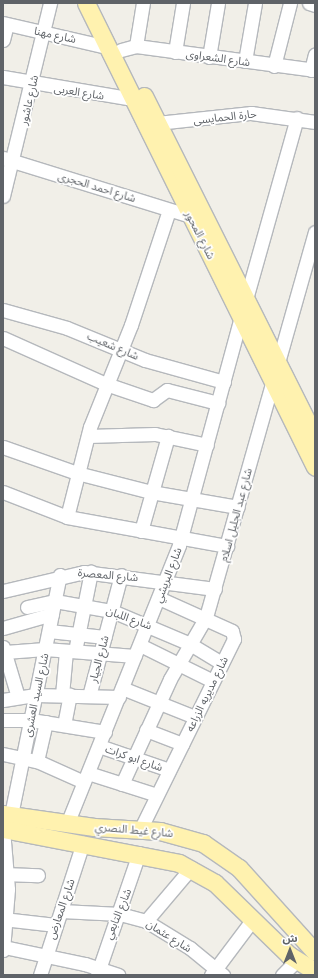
<!DOCTYPE html>
<html>
<head>
<meta charset="utf-8">
<style>
	body { margin:0 }
	#map { position:relative; width:318px; height:978px; overflow:hidden; background:#f1efe8; font-family:"Noto Sans","Noto Sans Arabic",sans-serif }
	div>[style] { position:absolute }
	[style*='--x'] { left:calc(var(--x)*1px); top:calc(var(--y)*1px); width:calc(var(--w)*1px); rotate:calc(var(--a)*1deg) }
	.roads { filter:drop-shadow(1px 0 #b5b8bc) drop-shadow(-1px 0 #b5b8bc) drop-shadow(0 1px #b5b8bc) drop-shadow(0 -1px #b5b8bc) }
	.minor>* { height:13px; margin:-6.5px; padding:0 6.5px; transform-origin:6.5px; border-radius:6.5px; background:#fff }
	.major>* { height:17px; margin:-8.5px; padding:0 8.5px; transform-origin:8.5px; border-radius:8.5px; background:#fff2af }
	span { translate:-50% -50%; white-space:nowrap; text-align:center; line-height:1.15; -webkit-text-stroke:3.5px #fff; paint-order:stroke }
	.street-label { font-size:11px; color:#5f6368 }
	.frame { position:absolute; inset:0; border:4px solid #5f6368; pointer-events:none }
	.north { position:absolute; left:270px; top:930px; width:40px; height:40px; -webkit-text-stroke:3px #fff; paint-order:stroke; rotate:0deg; font-size:11px; font-weight:700; line-height:16px; text-align:center; color:#5f6368 }
	.north::after { content:''; display:block; margin:auto; width:14px; height:18px; background:#5f6368; clip-path:polygon(50% 0,100% 100%,50% 72%,0 100%) }
</style>
</head>
<body>
<div id="map">
	<div class="roads">
		<div class="minor">
			<i style="--x:309;--y:3;--w:6;--a:18"></i>
			<i style="--x:3;--y:23;--w:107;--a:13"></i>
			<i style="--x:3;--y:40;--w:16;--a:-76"></i>
			<i style="--x:136;--y:46;--w:44;--a:-80.8"></i>
			<i style="--x:121;--y:50;--w:16;--a:-15"></i>
			<i style="--x:136;--y:46;--w:181;--a:7.6"></i>
			<i style="--x:175;--y:52;--w:50;--a:-80.7"></i>
			<i style="--x:209;--y:57;--w:55;--a:-80.5"></i>
			<i style="--x:245;--y:61;--w:59;--a:-80.2"></i>
			<i style="--x:274;--y:66;--w:65;--a:-75.7"></i>
			<i style="--x:311;--y:70;--w:16;--a:-76"></i>
			<i style="--x:3;--y:77;--w:132;--a:9.6"></i>
			<i style="--x:157;--y:123;--w:95;--a:-6.1"></i>
			<i style="--x:251;--y:113;--w:65;--a:8"></i>
			<i style="--x:3;--y:158;--w:196;--a:17.2"></i>
			<i style="--x:3;--y:196;--w:199;--a:-76.3"></i>
			<i style="--x:246;--y:299;--w:188;--a:-74.3"></i>
			<i style="--x:3;--y:310;--w:66;--a:15.7"></i>
			<i style="--x:67;--y:328;--w:84;--a:22.3"></i>
			<i style="--x:145;--y:360;--w:82;--a:15.6"></i>
			<i style="--x:3;--y:338;--w:113;--a:24.1"></i>
			<i style="--x:106;--y:384;--w:50;--a:18.8"></i>
			<i style="--x:153;--y:400;--w:17;--a:-36"></i>
			<i style="--x:167;--y:390;--w:53;--a:14.3"></i>
			<i style="--x:88;--y:436;--w:67;--a:-1.7"></i>
			<i style="--x:155;--y:434;--w:53;--a:11.9"></i>
			<i style="--x:3;--y:447;--w:78;--a:19.4"></i>
			<i style="--x:77;--y:473;--w:76;--a:14.4"></i>
			<i style="--x:151;--y:492;--w:88;--a:9.8"></i>
			<i style="--x:3;--y:492;--w:69;--a:21.3"></i>
			<i style="--x:67;--y:517;--w:163;--a:10.3"></i>
			<i style="--x:67;--y:517;--w:93;--a:-75.7"></i>
			<i style="--x:90;--y:427;--w:110;--a:-68.1"></i>
			<i style="--x:131;--y:325;--w:121;--a:-71.7"></i>
			<i style="--x:141;--y:531;--w:99;--a:-74.1"></i>
			<i style="--x:3;--y:591;--w:83;--a:-13.2"></i>
			<i style="--x:84;--y:572;--w:132;--a:7.4"></i>
			<i style="--x:27;--y:607;--w:29;--a:-12"></i>
			<i style="--x:55;--y:601;--w:58;--a:10"></i>
			<i style="--x:112;--y:611;--w:85;--a:22.9"></i>
			<i style="--x:190;--y:644;--w:37;--a:31"></i>
			<i style="--x:3;--y:628;--w:51;--a:-15.9"></i>
			<i style="--x:49;--y:631;--w:56;--a:6.1"></i>
			<i style="--x:140;--y:645;--w:81;--a:26.3"></i>
			<i style="--x:3;--y:647;--w:52;--a:73.3"></i>
			<i style="--x:75;--y:651;--w:81;--a:-78.6"></i>
			<i style="--x:5;--y:652;--w:40;--a:-4.3"></i>
			<i style="--x:45;--y:649;--w:90;--a:4.4"></i>
			<i style="--x:122;--y:688;--w:79;--a:21.7"></i>
			<i style="--x:62;--y:695;--w:44;--a:-84.8"></i>
			<i style="--x:89;--y:696;--w:125;--a:-75.2"></i>
			<i style="--x:3;--y:700;--w:33;--a:-9"></i>
			<i style="--x:36;--y:695;--w:83;--a:1.4"></i>
			<i style="--x:3;--y:720;--w:28;--a:0"></i>
			<i style="--x:31;--y:720;--w:75;--a:9.2"></i>
			<i style="--x:64;--y:725;--w:31;--a:-79"></i>
			<i style="--x:146;--y:730;--w:39;--a:21"></i>
			<i style="--x:99;--y:746;--w:74;--a:18.9"></i>
			<i style="--x:3;--y:754;--w:35;--a:12"></i>
			<i style="--x:37;--y:761;--w:51;--a:24.1"></i>
			<i style="--x:37;--y:761;--w:40;--a:-77"></i>
			<i style="--x:88;--y:773;--w:72;--a:17.7"></i>
			<i style="--x:122;--y:784;--w:115;--a:-65.4"></i>
			<i style="--x:170;--y:679;--w:72;--a:-59.9"></i>
			<i style="--x:206;--y:617;--w:400;--a:-74.2"></i>
			<i style="--x:11;--y:815;--w:245;--a:-78.5"></i>
			<i style="--x:67;--y:824;--w:301;--a:-68.1"></i>
			<i style="--x:179;--y:545;--w:236;--a:-74.8"></i>
			<i style="--x:140;--y:830;--w:213;--a:-63.8"></i>
			<i style="--x:234;--y:639;--w:8;--a:-104"></i>
			<i style="--x:232;--y:631;--w:80;--a:-155.7"></i>
			<i style="--x:3;--y:874;--w:35;--a:2"></i>
			<i style="--x:61;--y:911;--w:59;--a:2.9"></i>
			<i style="--x:120;--y:914;--w:27;--a:15"></i>
			<i style="--x:146;--y:921;--w:52;--a:31.5"></i>
			<i style="--x:190;--y:948;--w:43;--a:39.3"></i>
			<i style="--x:3;--y:919;--w:53;--a:6.5"></i>
			<i style="--x:146;--y:921;--w:70;--a:-49.7"></i>
			<i style="--x:4;--y:947;--w:83;--a:11.9"></i>
			<i style="--x:85;--y:964;--w:35;--a:18"></i>
			<i style="--x:3;--y:950;--w:61;--a:-85.3"></i>
			<i style="--x:8;--y:889;--w:60;--a:-94.8"></i>
			<i style="--x:40;--y:975;--w:139;--a:-72"></i>
			<i style="--x:97;--y:975;--w:129;--a:-71"></i>
			<i style="--x:211;--y:975;--w:70;--a:-53.1"></i>
			<i style="--x:282;--y:975;--w:20;--a:-45"></i>
		</div>
		<div class="major">
			<i style="--x:86;--y:3;--w:517;--a:63.73"></i>
			<i style="--x:144;--y:96;--w:381;--a:63.4"></i>
			<i style="--x:3;--y:814;--w:92;--a:8.1"></i>
			<i style="--x:94;--y:827;--w:66;--a:3.5"></i>
			<i style="--x:160;--y:831;--w:45;--a:15.6"></i>
			<i style="--x:203;--y:843;--w:44;--a:34.8"></i>
			<i style="--x:239;--y:868;--w:113;--a:47.9"></i>
			<i style="--x:3;--y:829;--w:179;--a:10.9"></i>
			<i style="--x:179;--y:863;--w:41;--a:29.1"></i>
			<i style="--x:215;--y:883;--w:103;--a:44.2"></i>
			<i style="--x:289;--y:955;--w:31;--a:32"></i>
		</div>
	</div>
	<div class="street-label">
		<span style="left:55px;top:35px;rotate:12deg">شارع مهنا</span>
		<span style="left:218px;top:58px;rotate:8deg">شارع الشعراوى</span>
		<span style="left:79px;top:92px;rotate:9deg">شارع العربى</span>
		<span style="left:29px;top:100px;rotate:-77deg">شارع عاشور</span>
		<span style="left:225px;top:117px;rotate:-6deg">حارة الحمايسى</span>
		<span style="left:97px;top:187px;rotate:17deg">شارع احمد الحجرى</span>
		<span style="left:200px;top:235px;rotate:63deg">شارع المحور</span>
		<span style="left:113px;top:346px;rotate:23deg">شارع شعيب</span>
		<span style="left:236px;top:515px;rotate:-75deg">شارع عبد الجليل اسلام</span>
		<span style="left:108px;top:575px;rotate:5deg">شارع المعصرة</span>
		<span style="left:168px;top:575px;rotate:-69deg">شارع البريشي</span>
		<span style="left:129px;top:618px;rotate:20deg">شارع اللبان</span>
		<span style="left:99px;top:659px;rotate:-75deg">شارع الجيار</span>
		<span style="left:207px;top:694px;rotate:-64deg">شارع مديريه الزراعه</span>
		<span style="left:36px;top:695px;rotate:-78deg">شارع السيد العشرى</span>
		<span style="left:134px;top:758px;rotate:19deg">شارع ابو كرات</span>
		<span style="left:134px;top:830px;rotate:5deg">شارع غيط النصري</span>
		<span style="left:61px;top:909px;rotate:-71deg">شارع المعارض</span>
		<span style="left:118px;top:914px;rotate:-68deg">شارع التابعي</span>
		<span style="left:169px;top:936px;rotate:32deg">شارع عثمان</span>
	</div>
	<div class="frame"></div>
	<div class="north">ش</div>
</div>
</body>
</html>
